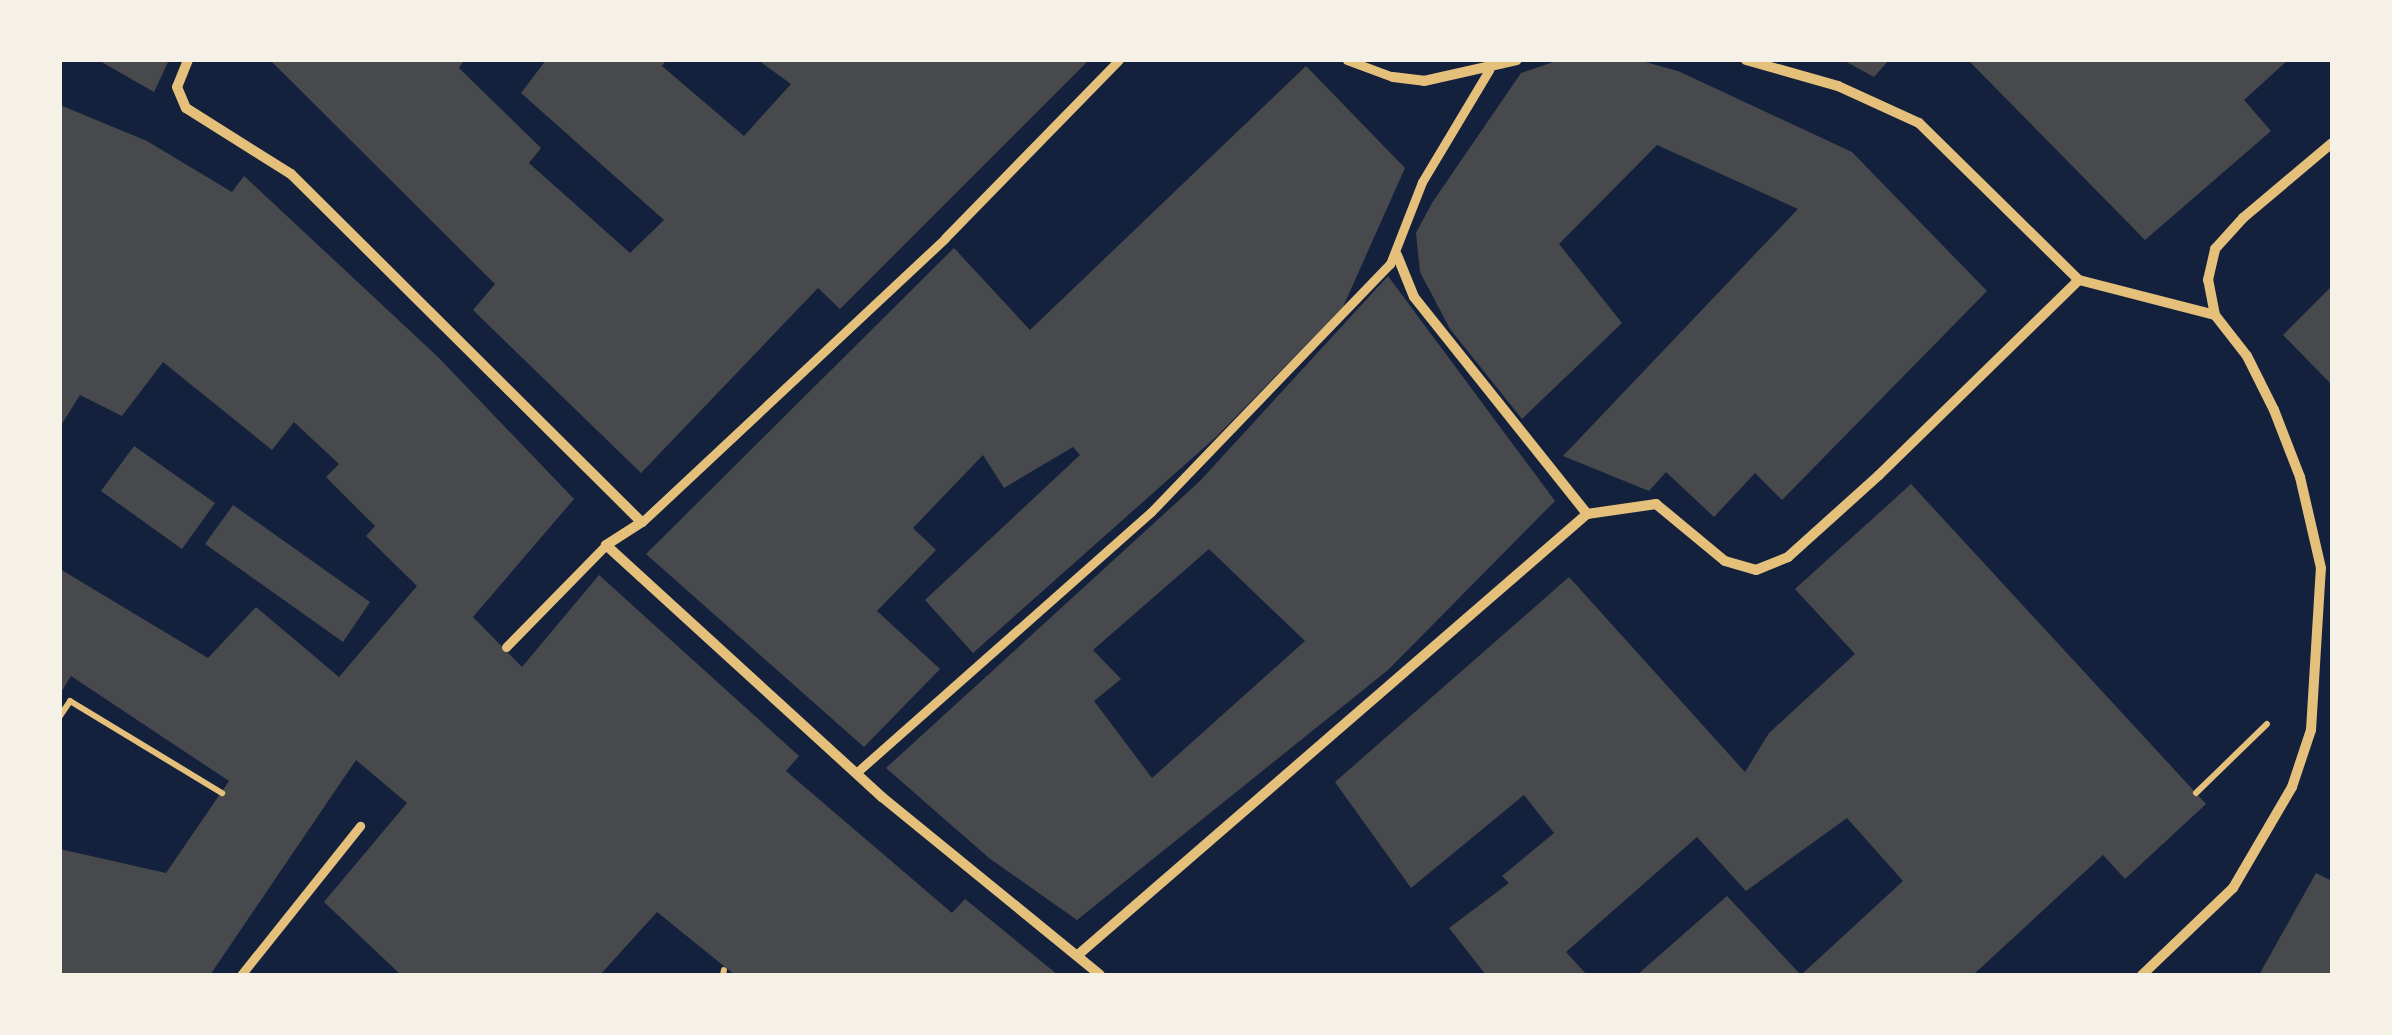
<!DOCTYPE html>
<html>
<head>
<meta charset="utf-8">
<style>
	body { margin:0 }
	#map { position:relative; width:2392px; height:1035px; overflow:hidden; background:#14213d; font-family:"Golos Text",sans-serif }
	div>[style] { position:absolute }
	[style*='--x'] { left:calc(var(--x)*1px); top:calc(var(--y)*1px); width:calc(var(--w)*1px); rotate:calc(var(--a)*1deg) }
	.building>* { inset:0; background:#48494c }
	.path>* { height:6px; margin:-3px; padding:0 3px; transform-origin:3px; border-radius:3px; background:#e5c07b }
	.pedestrian>* { height:9px; margin:-4.5px; padding:0 4.5px; transform-origin:4.5px; border-radius:4.5px; background:#e5c07b }
	.minor>* { height:10px; margin:-5px; padding:0 5px; transform-origin:5px; border-radius:5px; background:#e5c07b }
	span { translate:-50% -50%; white-space:nowrap; text-align:center; line-height:1.15; -webkit-text-stroke:9px #f6f1e7; paint-order:stroke }
	.frame { position:absolute; inset:0; border:62px solid #f6f1e7; pointer-events:none }
</style>
</head>
<body>
<div id="map">
	<div class="building">
		<i style="clip-path:polygon(98px 60px,169px 60px,154px 92px)"></i>
		<i style="clip-path:polygon(270px 60px,464px 60px,459px 68px,541px 148px,529px 163px,630px 253px,664px 220px,521px 93px,546px 60px,666px 60px,662px 66px,744px 136px,791px 84px,758px 60px,1089px 60px,840px 309px,818px 288px,641px 473px,473px 310px,495px 284px)"></i>
		<i style="clip-path:polygon(1638px 60px,1678px 71px,1852px 152px,1987px 291px,1782px 500px,1755px 473px,1714px 517px,1666px 472px,1649px 491px,1563px 456px,1798px 209px,1657px 145px,1559px 244px,1622px 323px,1522px 419px,1450px 329px,1420px 272px,1416px 233px,1432px 203px,1521px 73px,1559px 60px)"></i>
		<i style="clip-path:polygon(1843px 60px,1889px 60px,1874px 77px)"></i>
		<i style="clip-path:polygon(1968px 60px,2288px 60px,2244px 100px,2271px 131px,2145px 240px)"></i>
		<i style="clip-path:polygon(1306px 66px,1405px 168px,1343px 307px,1216px 437px,973px 653px,925px 600px,1080px 455px,1073px 447px,1004px 488px,983px 455px,913px 528px,936px 550px,877px 611px,940px 669px,864px 747px,646px 554px,954px 248px,1030px 330px)"></i>
		<i style="clip-path:polygon(60px 105px,147px 141px,232px 192px,244px 176px,438px 357px,574px 499px,473px 617px,522px 667px,599px 575px,799px 756px,786px 771px,952px 913px,965px 899px,1058px 975px,735px 975px,657px 912px,600px 975px,401px 975px,324px 902px,407px 803px,356px 760px,210px 975px,60px 975px,60px 849px,166px 873px,229px 781px,71px 676px,60px 694px,60px 569px,208px 658px,256px 607px,339px 677px,417px 586px,366px 536px,375px 526px,326px 477px,339px 464px,294px 422px,272px 450px,163px 362px,122px 416px,80px 395px,60px 427px)"></i>
		<i style="clip-path:polygon(evenodd,1388px 276px,1555px 501px,1388px 670px,1077px 920px,989px 858px,886px 768px,1199px 482px,1388px 276px,1209px 549px,1305px 641px,1152px 778px,1094px 701px,1121px 679px,1093px 650px,1209px 549px)"></i>
		<i style="clip-path:polygon(2332px 286px,2332px 385px,2283px 335px)"></i>
		<i style="clip-path:polygon(134px 446px,215px 503px,182px 549px,101px 491px)"></i>
		<i style="clip-path:polygon(1911px 484px,2206px 804px,2125px 879px,2103px 855px,1973px 975px,1801px 975px,1903px 881px,1847px 818px,1746px 891px,1697px 837px,1566px 952px,1587px 975px,1486px 975px,1449px 928px,1509px 883px,1502px 876px,1554px 833px,1524px 795px,1411px 888px,1335px 782px,1569px 577px,1745px 772px,1769px 733px,1855px 654px,1795px 589px)"></i>
		<i style="clip-path:polygon(233px 505px,370px 602px,343px 642px,205px 544px)"></i>
		<i style="clip-path:polygon(2316px 873px,2332px 881px,2332px 975px,2259px 975px)"></i>
		<i style="clip-path:polygon(1727px 896px,1801px 975px,1637px 975px)"></i>
	</div>
	<div class="path">
		<i style="--x:60;--y:716;--w:18;--a:-56"></i>
		<i style="--x:70;--y:701;--w:178;--a:31.2"></i>
		<i style="--x:2196;--y:793;--w:99;--a:-44.2"></i>
		<i style="--x:723;--y:975;--w:5;--a:-79"></i>
	</div>
	<div class="pedestrian">
		<i style="--x:1347;--y:60;--w:49;--a:20.3"></i>
		<i style="--x:642;--y:522;--w:415;--a:-43.1"></i>
		<i style="--x:945;--y:238;--w:249;--a:-45.7"></i>
		<i style="--x:506;--y:647;--w:143;--a:-45.6"></i>
		<i style="--x:856;--y:773;--w:394;--a:-41.5"></i>
		<i style="--x:1151;--y:512;--w:344;--a:-46.1"></i>
		<i style="--x:1390;--y:264;--w:88;--a:-68.7"></i>
		<i style="--x:1422;--y:182;--w:131;--a:-59.1"></i>
		<i style="--x:241;--y:975;--w:191;--a:-51.4"></i>
	</div>
	<div class="minor">
		<i style="--x:188;--y:60;--w:29;--a:112"></i>
		<i style="--x:177;--y:87;--w:23;--a:67"></i>
		<i style="--x:186;--y:108;--w:124;--a:32.2"></i>
		<i style="--x:291;--y:174;--w:494;--a:44.8"></i>
		<i style="--x:642;--y:522;--w:43;--a:147.4"></i>
		<i style="--x:606;--y:545;--w:374;--a:42.4"></i>
		<i style="--x:882;--y:797;--w:281;--a:39.2"></i>
		<i style="--x:1746;--y:60;--w:96;--a:15.8"></i>
		<i style="--x:1838;--y:86;--w:89;--a:24.6"></i>
		<i style="--x:1919;--y:123;--w:224;--a:44.5"></i>
		<i style="--x:1393;--y:77;--w:31;--a:7"></i>
		<i style="--x:1424;--y:81;--w:95;--a:-12.7"></i>
		<i style="--x:1397;--y:255;--w:45;--a:68"></i>
		<i style="--x:1414;--y:297;--w:278;--a:51.4"></i>
		<i style="--x:1587;--y:514;--w:70;--a:-8.2"></i>
		<i style="--x:1656;--y:504;--w:89;--a:39.6"></i>
		<i style="--x:1725;--y:561;--w:32;--a:16"></i>
		<i style="--x:1756;--y:570;--w:35;--a:-22"></i>
		<i style="--x:1788;--y:557;--w:122;--a:-42"></i>
		<i style="--x:1879;--y:475;--w:279;--a:-44.3"></i>
		<i style="--x:2079;--y:280;--w:140;--a:14.4"></i>
		<i style="--x:1079;--y:954;--w:672;--a:-40.9"></i>
		<i style="--x:2142;--y:975;--w:126;--a:-43.7"></i>
		<i style="--x:2233;--y:888;--w:117;--a:-59.7"></i>
		<i style="--x:2292;--y:787;--w:60;--a:-71.6"></i>
		<i style="--x:2311;--y:730;--w:162;--a:-86.5"></i>
		<i style="--x:2321;--y:568;--w:93;--a:-103"></i>
		<i style="--x:2300;--y:477;--w:72;--a:-111.2"></i>
		<i style="--x:2274;--y:410;--w:60;--a:-116.6"></i>
		<i style="--x:2247;--y:356;--w:52;--a:-128"></i>
		<i style="--x:2215;--y:315;--w:36;--a:-101"></i>
		<i style="--x:2208;--y:280;--w:32;--a:-77"></i>
		<i style="--x:2215;--y:249;--w:42;--a:-47.9"></i>
		<i style="--x:2243;--y:218;--w:116;--a:-40.1"></i>
	</div>
	<div class="frame"></div>
</div>
</body>
</html>
